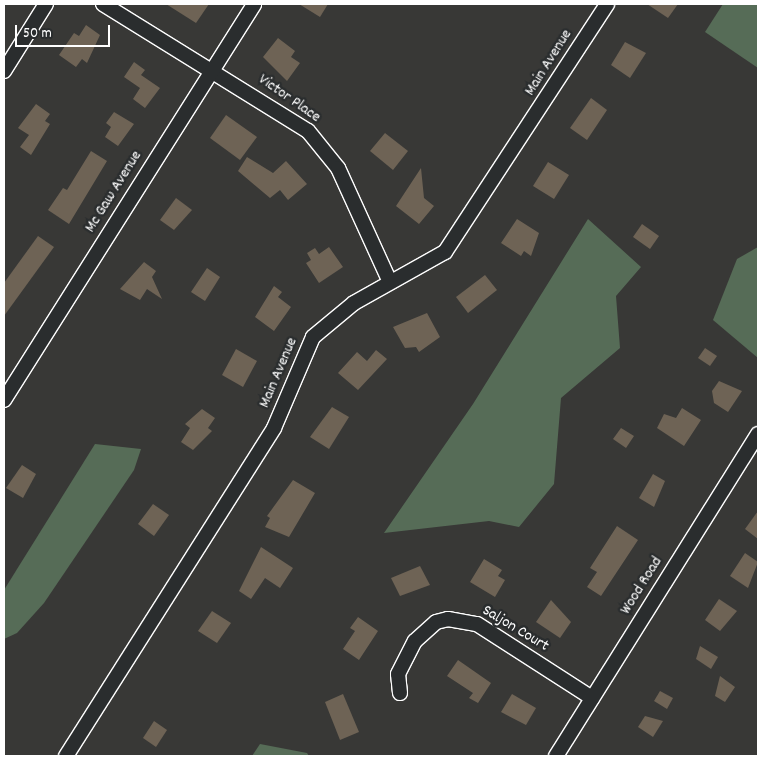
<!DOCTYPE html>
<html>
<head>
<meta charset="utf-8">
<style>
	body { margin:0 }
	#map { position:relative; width:762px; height:760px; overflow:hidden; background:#383836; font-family:Dekko,sans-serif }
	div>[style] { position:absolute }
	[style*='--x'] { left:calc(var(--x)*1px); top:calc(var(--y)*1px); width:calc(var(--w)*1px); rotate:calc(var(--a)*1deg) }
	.green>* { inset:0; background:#566c57 }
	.building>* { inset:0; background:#6e6355 }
	.roads { filter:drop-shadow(1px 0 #fff) drop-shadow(-1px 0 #fff) drop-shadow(0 1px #fff) drop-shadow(0 -1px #fff) }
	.minor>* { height:14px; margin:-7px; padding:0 7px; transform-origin:7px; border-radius:7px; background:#2a2d2e }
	span { translate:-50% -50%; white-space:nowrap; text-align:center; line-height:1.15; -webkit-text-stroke:5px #2a2d2e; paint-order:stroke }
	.street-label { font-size:16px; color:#fff }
	.frame { position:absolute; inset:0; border:5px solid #fff; pointer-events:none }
	.scale { position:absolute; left:15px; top:25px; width:95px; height:22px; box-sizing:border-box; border:2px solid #fff; border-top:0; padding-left:6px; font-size:15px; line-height:18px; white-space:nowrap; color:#fff; -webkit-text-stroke:4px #2a2d2e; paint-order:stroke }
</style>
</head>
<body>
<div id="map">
	<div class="green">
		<i style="clip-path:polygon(723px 4px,758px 4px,758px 68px,705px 32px)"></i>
		<i style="clip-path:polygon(588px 219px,641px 267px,616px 296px,620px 348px,561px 398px,554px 484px,519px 527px,489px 521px,384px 533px,473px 404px)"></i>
		<i style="clip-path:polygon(758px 247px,758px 358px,713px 320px,737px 259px)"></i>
		<i style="clip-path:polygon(95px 444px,141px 449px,134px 470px,44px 603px,17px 633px,4px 639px,4px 590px)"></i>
		<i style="clip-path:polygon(260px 744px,307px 753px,309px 756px,252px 756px)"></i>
	</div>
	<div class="building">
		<i style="clip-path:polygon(166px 4px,209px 4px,196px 23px)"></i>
		<i style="clip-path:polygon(299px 4px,328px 4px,320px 17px)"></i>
		<i style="clip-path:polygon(647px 4px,678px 4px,668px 18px)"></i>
		<i style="clip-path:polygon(86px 25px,100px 35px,87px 63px,82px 59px,76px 67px,59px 55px,74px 33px,79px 36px)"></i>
		<i style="clip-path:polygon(278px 38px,295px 51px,291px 57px,300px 63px,287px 81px,263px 57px)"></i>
		<i style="clip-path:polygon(625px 42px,646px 53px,630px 78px,611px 65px)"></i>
		<i style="clip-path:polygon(134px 62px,145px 70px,141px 75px,160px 88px,145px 108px,133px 99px,140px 88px,124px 77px)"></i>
		<i style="clip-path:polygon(591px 98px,607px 110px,587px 140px,570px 128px)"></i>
		<i style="clip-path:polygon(36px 104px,50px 114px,45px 121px,50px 124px,31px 155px,20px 147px,29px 135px,18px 128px)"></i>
		<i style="clip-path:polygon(114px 112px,134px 124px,118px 146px,105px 137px,111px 127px,106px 123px)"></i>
		<i style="clip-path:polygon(226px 115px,257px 137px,240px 160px,210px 138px)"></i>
		<i style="clip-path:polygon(385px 133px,408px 151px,393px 170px,370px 151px)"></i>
		<i style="clip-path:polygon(91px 151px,107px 161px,69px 224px,48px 210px,63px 188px,67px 190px)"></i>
		<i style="clip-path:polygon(247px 157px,273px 173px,286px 161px,307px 184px,288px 200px,280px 190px,270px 198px,238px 171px)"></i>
		<i style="clip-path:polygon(548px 162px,569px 175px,554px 199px,533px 186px)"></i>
		<i style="clip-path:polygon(421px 168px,424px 198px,434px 206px,419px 224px,396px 206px)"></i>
		<i style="clip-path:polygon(176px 198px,192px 210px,174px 230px,160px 220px)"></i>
		<i style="clip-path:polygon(517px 219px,539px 233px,531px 256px,524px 251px,521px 256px,501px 243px)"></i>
		<i style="clip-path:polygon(642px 224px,659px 236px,650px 249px,633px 237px)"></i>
		<i style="clip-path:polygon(38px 236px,54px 247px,4px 316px,4px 283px)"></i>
		<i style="clip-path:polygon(329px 247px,343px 267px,319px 283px,306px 263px,311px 260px,307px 253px,315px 248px,319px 254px)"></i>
		<i style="clip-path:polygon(144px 262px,156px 271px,152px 277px,162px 299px,147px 289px,140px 300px,120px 289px)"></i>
		<i style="clip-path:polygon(207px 268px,220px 277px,205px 301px,191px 292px)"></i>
		<i style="clip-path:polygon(485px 275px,497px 290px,468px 313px,456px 297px)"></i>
		<i style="clip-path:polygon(274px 286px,282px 292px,278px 297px,291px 307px,274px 331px,255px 317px)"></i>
		<i style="clip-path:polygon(427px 313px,440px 337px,419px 352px,416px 347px,405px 348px,393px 327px)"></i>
		<i style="clip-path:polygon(705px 348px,717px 356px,710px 366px,698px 358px)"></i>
		<i style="clip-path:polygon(236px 349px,257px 361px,243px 387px,222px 375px)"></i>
		<i style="clip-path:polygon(376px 350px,387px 359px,358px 390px,338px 373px,357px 352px,367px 361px)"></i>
		<i style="clip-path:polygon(719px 381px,742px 391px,728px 412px,714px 403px,712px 391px)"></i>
		<i style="clip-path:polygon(332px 407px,349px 417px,329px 449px,310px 437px)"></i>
		<i style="clip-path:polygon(682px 408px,701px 420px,684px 446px,657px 428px,664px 414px,676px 418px)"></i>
		<i style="clip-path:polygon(202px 409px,215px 418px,208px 428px,212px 431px,193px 450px,181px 442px,190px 428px,185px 424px)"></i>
		<i style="clip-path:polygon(621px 428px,634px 436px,626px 448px,613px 439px)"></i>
		<i style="clip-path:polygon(22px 465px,36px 474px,23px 498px,6px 488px)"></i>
		<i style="clip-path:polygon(653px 474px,665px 481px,654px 507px,639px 498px)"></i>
		<i style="clip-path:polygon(293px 480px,315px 493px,289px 537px,265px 527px,270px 518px,267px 516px)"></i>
		<i style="clip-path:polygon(153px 504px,169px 515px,154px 536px,138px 524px)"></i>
		<i style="clip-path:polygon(758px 511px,758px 539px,745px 529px)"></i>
		<i style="clip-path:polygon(617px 526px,638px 540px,601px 596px,587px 587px,597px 572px,590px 568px)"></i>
		<i style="clip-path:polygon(261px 547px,293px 568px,280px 588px,265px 578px,251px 599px,239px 591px)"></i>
		<i style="clip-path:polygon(745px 553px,758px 562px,748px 588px,730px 576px)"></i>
		<i style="clip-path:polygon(484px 559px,502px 570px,498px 576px,505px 580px,495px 597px,470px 582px)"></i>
		<i style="clip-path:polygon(420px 566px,430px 585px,400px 596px,391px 578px)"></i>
		<i style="clip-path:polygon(719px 599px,737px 611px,720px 631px,705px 620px)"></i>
		<i style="clip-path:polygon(551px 600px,571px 622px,560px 638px,536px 622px)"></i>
		<i style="clip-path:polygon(212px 611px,231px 623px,217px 643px,198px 631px)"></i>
		<i style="clip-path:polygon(358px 617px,378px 631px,359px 660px,343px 649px,355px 631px,350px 628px)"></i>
		<i style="clip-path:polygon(700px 646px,718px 657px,711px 669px,696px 659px)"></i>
		<i style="clip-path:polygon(458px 660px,491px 683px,478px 703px,469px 698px,473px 693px,447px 676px)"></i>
		<i style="clip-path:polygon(720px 676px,735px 687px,725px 702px,715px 696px)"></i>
		<i style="clip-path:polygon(660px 691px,673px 698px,667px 709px,654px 701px)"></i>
		<i style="clip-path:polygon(343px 694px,359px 732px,340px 740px,325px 702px)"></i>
		<i style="clip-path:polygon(512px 694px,536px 708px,526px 725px,501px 712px)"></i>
		<i style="clip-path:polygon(645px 716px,663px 721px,653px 737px,638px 727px)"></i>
		<i style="clip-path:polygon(154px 721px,167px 730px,156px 747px,143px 738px)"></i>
	</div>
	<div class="roads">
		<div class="minor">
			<i style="--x:103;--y:4;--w:241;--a:31.8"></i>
			<i style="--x:308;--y:131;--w:48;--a:51"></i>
			<i style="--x:338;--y:168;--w:125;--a:65.5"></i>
			<i style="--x:4;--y:71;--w:79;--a:-57.9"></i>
			<i style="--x:4;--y:400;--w:468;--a:-57.7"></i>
			<i style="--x:400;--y:693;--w:19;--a:-96"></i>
			<i style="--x:398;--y:674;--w:37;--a:-63"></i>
			<i style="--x:415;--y:641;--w:28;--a:-42"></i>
			<i style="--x:436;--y:622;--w:12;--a:-14"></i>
			<i style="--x:448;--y:619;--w:29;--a:10"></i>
			<i style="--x:477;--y:624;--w:137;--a:32.8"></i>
			<i style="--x:66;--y:756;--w:388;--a:-57.6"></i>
			<i style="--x:274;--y:428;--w:99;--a:-66.8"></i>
			<i style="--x:313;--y:337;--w:53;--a:-39.7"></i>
			<i style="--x:354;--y:303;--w:104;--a:-29.3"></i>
			<i style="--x:445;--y:252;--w:296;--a:-56.8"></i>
			<i style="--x:556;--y:756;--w:380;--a:-57.9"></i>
		</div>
	</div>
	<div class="street-label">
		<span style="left:549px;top:63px;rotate:-58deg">Main Avenue</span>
		<span style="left:289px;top:99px;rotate:35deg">Victor Place</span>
		<span style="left:114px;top:192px;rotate:-58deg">Mc Gaw Avenue</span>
		<span style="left:279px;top:373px;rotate:-67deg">Main Avenue</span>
		<span style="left:642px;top:586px;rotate:-58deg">Wood Road</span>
		<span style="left:515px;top:629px;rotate:31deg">Saljon Court</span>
	</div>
	<div class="frame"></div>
	<div class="scale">50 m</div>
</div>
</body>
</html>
